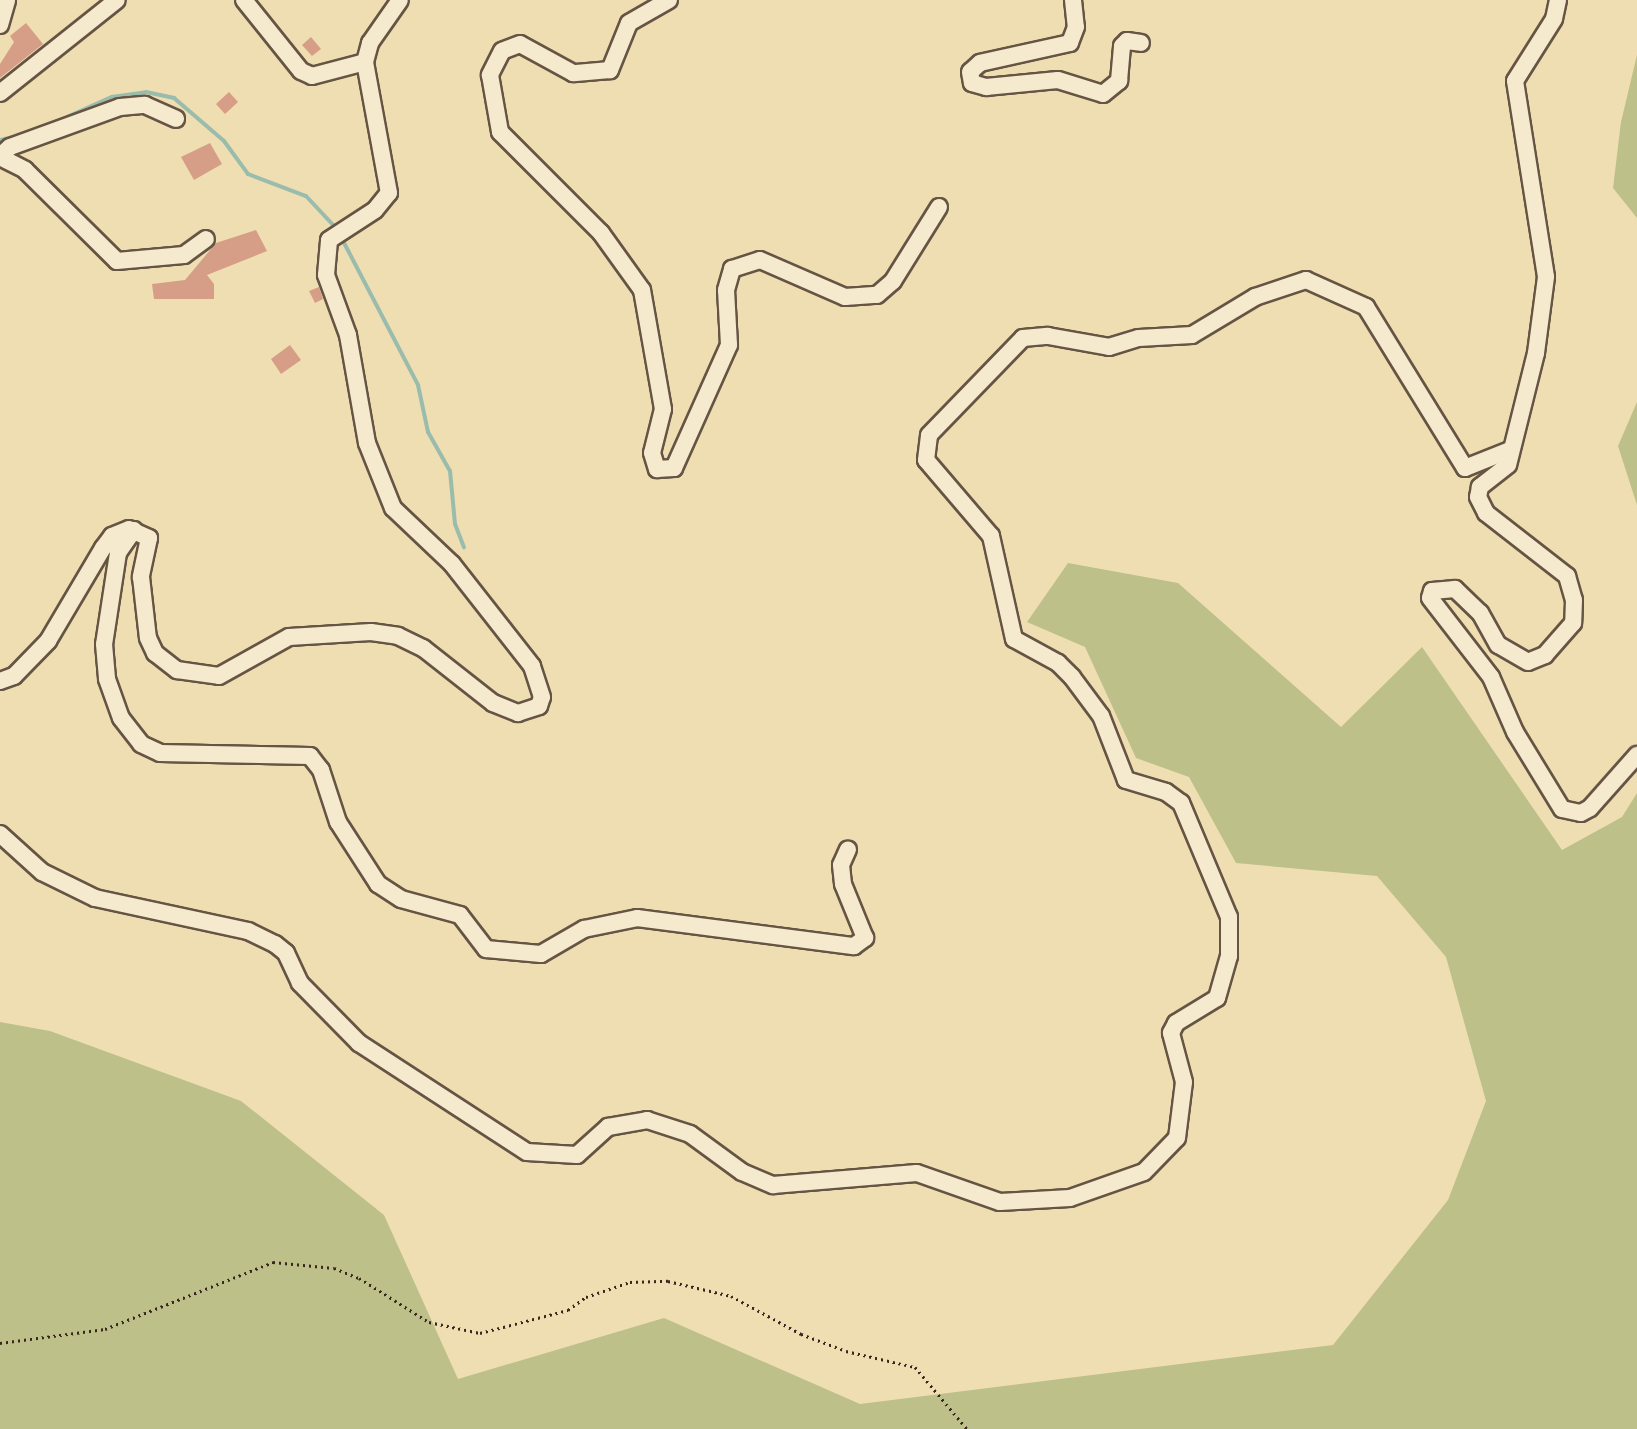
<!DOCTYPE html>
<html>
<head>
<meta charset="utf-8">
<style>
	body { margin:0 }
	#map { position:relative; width:1637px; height:1429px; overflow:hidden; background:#efdeb2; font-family:"IM FELL Double Pica",serif }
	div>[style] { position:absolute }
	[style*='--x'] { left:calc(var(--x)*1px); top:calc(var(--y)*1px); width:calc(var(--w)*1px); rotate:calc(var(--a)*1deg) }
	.green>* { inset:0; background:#bdc089 }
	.stream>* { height:4px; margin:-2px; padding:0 2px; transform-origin:2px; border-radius:2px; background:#9abcac }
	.building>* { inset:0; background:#d69e87 }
	.path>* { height:3px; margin-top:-1.5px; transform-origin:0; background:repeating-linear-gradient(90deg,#39261f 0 2px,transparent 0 6px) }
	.roads { filter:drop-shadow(2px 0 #665444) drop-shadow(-2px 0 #665444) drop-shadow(0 2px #665444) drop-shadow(0 -2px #665444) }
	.minor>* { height:16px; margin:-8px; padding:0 8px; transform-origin:8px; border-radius:8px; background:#f5eacd }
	span { translate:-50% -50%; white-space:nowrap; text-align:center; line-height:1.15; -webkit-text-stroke:7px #f5eacd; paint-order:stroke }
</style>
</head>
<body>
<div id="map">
	<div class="green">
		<i style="clip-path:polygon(1637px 55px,1637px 218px,1613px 188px,1621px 122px)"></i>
		<i style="clip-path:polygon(1637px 402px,1637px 505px,1618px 446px)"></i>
		<i style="clip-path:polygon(1068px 563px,1178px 583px,1341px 727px,1422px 647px,1562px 850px,1622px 817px,1637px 793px,1637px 1429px,0 1429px,0 1022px,50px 1031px,241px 1101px,384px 1215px,458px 1379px,664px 1318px,860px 1404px,1333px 1345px,1448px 1200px,1486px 1101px,1446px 957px,1377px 876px,1236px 863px,1189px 777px,1136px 758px,1085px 647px,1027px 622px)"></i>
	</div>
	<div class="stream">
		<i style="--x:49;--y:125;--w:69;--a:-24"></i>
		<i style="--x:112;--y:97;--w:34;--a:-8"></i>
		<i style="--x:146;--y:92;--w:29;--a:12"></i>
		<i style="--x:174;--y:98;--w:66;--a:40.7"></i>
		<i style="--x:224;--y:141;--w:41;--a:54"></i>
		<i style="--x:248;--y:174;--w:62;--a:20.8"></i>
		<i style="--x:306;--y:196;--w:45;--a:46.8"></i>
		<i style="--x:0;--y:140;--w:18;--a:-13"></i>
		<i style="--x:341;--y:237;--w:167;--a:62.5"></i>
		<i style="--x:418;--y:385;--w:48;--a:78"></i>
		<i style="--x:428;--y:432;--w:45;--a:60.6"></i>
		<i style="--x:450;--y:471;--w:53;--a:84.6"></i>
		<i style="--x:455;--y:524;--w:25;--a:69"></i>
	</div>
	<div class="building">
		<i style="clip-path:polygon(26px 23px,43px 44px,0 78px,0 64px,14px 42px,10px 36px)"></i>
		<i style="clip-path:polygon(311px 37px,321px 49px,312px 56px,302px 45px)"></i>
		<i style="clip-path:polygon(229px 92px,238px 102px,225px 114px,216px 104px)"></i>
		<i style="clip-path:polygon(210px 143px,222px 164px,194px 180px,181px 157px)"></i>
		<i style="clip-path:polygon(256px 230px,267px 251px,207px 275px,214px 284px,214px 299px,154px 299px,152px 284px,185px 280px,216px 243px)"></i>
		<i style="clip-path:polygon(319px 287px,323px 299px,315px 303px,309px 291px)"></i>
		<i style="clip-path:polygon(290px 345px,301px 360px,281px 374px,271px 359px)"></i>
	</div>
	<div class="path">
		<i style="--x:0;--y:1343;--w:106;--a:-7.6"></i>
		<i style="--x:105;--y:1329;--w:181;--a:-21.7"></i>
		<i style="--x:273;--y:1262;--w:61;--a:5.6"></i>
		<i style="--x:334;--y:1268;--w:27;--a:22"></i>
		<i style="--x:359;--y:1278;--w:83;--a:32.2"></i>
		<i style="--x:429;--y:1322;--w:52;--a:12.2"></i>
		<i style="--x:480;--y:1333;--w:91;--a:-14.6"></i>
		<i style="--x:568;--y:1310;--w:22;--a:-36"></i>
		<i style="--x:586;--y:1297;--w:46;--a:-18.8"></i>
		<i style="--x:630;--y:1282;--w:38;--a:-2"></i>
		<i style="--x:668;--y:1281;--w:65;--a:13.4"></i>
		<i style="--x:731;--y:1296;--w:80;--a:28.5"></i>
		<i style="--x:801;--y:1334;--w:48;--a:20.7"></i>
		<i style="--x:846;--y:1351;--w:71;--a:13.1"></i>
		<i style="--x:915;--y:1367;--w:81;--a:50"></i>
	</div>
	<div class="roads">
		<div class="minor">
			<i style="--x:244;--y:0;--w:91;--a:51.2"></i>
			<i style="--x:301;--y:71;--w:12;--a:24"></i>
			<i style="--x:312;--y:76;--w:55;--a:-14.8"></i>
			<i style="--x:669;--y:0;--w:46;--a:150.1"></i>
			<i style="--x:629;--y:23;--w:51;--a:112"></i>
			<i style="--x:610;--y:70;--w:37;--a:175"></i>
			<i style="--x:573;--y:73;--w:60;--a:-151.3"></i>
			<i style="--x:520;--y:44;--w:19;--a:159"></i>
			<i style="--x:502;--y:51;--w:27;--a:117"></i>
			<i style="--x:490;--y:75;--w:58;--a:80"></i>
			<i style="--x:500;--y:132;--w:143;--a:45"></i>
			<i style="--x:601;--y:233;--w:70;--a:54.3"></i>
			<i style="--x:642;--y:290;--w:121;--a:80"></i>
			<i style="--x:663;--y:409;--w:45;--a:104"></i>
			<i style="--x:652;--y:453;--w:17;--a:73"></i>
			<i style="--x:657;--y:469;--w:17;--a:-3"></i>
			<i style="--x:674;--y:468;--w:135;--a:-65.9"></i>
			<i style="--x:729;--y:345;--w:55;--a:-93.1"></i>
			<i style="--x:726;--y:290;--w:22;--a:-74"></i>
			<i style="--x:732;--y:269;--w:29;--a:-18"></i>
			<i style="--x:760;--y:260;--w:93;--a:23.5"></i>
			<i style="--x:845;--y:297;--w:32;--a:-4"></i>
			<i style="--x:877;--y:295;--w:21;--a:-41"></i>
			<i style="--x:893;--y:281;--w:87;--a:-58.1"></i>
			<i style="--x:1073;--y:0;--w:27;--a:84"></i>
			<i style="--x:1076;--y:27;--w:17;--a:111"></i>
			<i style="--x:1070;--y:43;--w:92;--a:167.5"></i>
			<i style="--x:980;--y:63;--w:13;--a:138"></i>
			<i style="--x:970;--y:72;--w:11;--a:80"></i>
			<i style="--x:972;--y:83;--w:15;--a:16"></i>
			<i style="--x:986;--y:87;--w:72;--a:-5.6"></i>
			<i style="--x:1058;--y:80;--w:47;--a:17.3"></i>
			<i style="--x:1103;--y:94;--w:21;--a:-39"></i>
			<i style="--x:1119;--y:81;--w:35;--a:-85"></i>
			<i style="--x:1122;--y:46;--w:7;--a:-45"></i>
			<i style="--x:1127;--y:41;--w:14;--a:8"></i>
			<i style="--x:1558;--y:0;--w:19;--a:102"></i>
			<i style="--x:1554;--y:19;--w:73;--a:122.2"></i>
			<i style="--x:1515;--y:81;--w:198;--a:81"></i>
			<i style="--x:1546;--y:277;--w:77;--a:97.5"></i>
			<i style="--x:1536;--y:353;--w:115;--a:104"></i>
			<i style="--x:1508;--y:465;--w:36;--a:142"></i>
			<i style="--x:1480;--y:487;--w:10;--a:101"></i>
			<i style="--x:1478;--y:497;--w:18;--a:63"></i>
			<i style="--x:1486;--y:513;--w:103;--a:37.9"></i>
			<i style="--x:1567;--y:576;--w:25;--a:74"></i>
			<i style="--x:1574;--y:600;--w:23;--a:92"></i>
			<i style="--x:1573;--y:623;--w:43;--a:131.2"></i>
			<i style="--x:1545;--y:655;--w:18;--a:158"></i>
			<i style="--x:1528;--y:662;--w:34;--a:-150"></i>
			<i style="--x:1498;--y:645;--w:37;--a:-119"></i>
			<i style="--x:1480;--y:613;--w:35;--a:-136"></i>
			<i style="--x:1455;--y:589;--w:23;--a:175"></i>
			<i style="--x:1432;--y:591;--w:7;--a:106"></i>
			<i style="--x:1430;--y:598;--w:100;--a:52.3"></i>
			<i style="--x:1491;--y:677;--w:60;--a:66.4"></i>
			<i style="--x:1515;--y:732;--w:90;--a:58.6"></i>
			<i style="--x:1562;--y:809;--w:19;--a:12"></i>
			<i style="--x:1581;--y:813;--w:10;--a:-29"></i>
			<i style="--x:1590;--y:808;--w:71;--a:-48.4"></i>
			<i style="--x:0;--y:25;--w:26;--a:-74"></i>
			<i style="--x:0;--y:93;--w:149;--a:-38.5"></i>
			<i style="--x:0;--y:156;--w:13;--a:-42"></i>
			<i style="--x:10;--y:147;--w:117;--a:-20"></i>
			<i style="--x:120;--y:107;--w:25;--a:-5"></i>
			<i style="--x:145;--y:105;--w:34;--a:24"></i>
			<i style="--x:0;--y:157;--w:28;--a:27"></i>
			<i style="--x:25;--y:170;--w:129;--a:44.7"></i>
			<i style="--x:117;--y:261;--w:67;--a:-5.1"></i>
			<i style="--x:184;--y:255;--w:27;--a:-36"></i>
			<i style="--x:134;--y:530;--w:28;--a:125"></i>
			<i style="--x:118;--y:553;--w:92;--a:98.7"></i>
			<i style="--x:104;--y:644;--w:35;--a:85"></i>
			<i style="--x:107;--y:679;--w:41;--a:70.3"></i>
			<i style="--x:121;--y:718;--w:33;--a:52"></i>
			<i style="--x:141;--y:744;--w:21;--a:25"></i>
			<i style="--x:160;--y:753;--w:150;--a:1.1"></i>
			<i style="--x:310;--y:756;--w:18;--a:52"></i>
			<i style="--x:321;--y:770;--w:55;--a:71.9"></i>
			<i style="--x:338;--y:822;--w:74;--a:57.2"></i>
			<i style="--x:378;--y:884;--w:27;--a:33"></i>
			<i style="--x:401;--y:899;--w:61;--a:15.2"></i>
			<i style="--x:460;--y:915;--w:43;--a:52.6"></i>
			<i style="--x:486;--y:949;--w:55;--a:5.2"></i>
			<i style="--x:541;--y:954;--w:50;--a:-30.2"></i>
			<i style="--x:584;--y:929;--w:54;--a:-11.7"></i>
			<i style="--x:637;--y:918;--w:219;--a:7.4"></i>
			<i style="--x:854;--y:946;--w:14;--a:-36"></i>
			<i style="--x:865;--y:938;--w:58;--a:-112.2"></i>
			<i style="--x:843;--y:884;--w:19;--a:-96"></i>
			<i style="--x:841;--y:865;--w:17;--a:-66"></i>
			<i style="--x:0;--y:681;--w:15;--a:-20"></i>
			<i style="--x:14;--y:676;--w:49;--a:-45.8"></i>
			<i style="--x:48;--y:641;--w:108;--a:-59.4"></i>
			<i style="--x:103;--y:548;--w:15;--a:-53"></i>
			<i style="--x:112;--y:536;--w:18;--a:-22"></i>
			<i style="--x:129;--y:529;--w:22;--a:24"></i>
			<i style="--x:149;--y:538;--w:40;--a:102"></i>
			<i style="--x:141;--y:577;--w:61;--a:83.5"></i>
			<i style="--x:148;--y:638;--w:17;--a:65"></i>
			<i style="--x:155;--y:653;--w:28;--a:38"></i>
			<i style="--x:177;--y:670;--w:42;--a:8.1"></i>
			<i style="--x:219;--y:676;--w:80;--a:-29.1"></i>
			<i style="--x:289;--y:637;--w:82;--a:-3.5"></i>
			<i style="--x:371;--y:632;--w:27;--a:8"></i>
			<i style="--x:398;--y:636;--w:28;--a:26"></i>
			<i style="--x:423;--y:648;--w:89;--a:38.2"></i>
			<i style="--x:493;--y:703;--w:27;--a:22"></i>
			<i style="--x:518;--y:713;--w:22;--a:-18"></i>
			<i style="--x:539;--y:706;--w:9;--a:-72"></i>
			<i style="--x:542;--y:697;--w:33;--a:-108"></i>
			<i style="--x:532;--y:666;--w:130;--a:-128.1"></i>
			<i style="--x:452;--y:564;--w:81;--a:-136.5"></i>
			<i style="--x:393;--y:508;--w:70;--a:-111.8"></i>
			<i style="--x:367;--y:443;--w:110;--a:-100"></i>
			<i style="--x:348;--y:335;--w:64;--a:-110.1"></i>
			<i style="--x:326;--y:275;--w:35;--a:-85"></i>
			<i style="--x:329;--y:240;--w:55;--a:-33.1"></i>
			<i style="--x:375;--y:210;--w:22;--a:-51"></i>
			<i style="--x:389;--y:193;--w:133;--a:-100.4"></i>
			<i style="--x:365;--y:62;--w:20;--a:-75"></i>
			<i style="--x:370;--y:43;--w:52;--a:-55.1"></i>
			<i style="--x:0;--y:834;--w:57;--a:42.1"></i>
			<i style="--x:42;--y:872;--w:59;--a:26.1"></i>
			<i style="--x:95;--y:898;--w:157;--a:12.2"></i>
			<i style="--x:248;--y:931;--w:30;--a:26"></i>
			<i style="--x:275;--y:944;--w:14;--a:39"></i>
			<i style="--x:286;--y:953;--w:33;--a:65"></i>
			<i style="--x:300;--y:983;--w:84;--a:45.5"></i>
			<i style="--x:359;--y:1043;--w:200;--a:33"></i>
			<i style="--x:527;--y:1152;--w:50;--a:3.4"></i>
			<i style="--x:577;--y:1155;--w:42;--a:-42.1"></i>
			<i style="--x:608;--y:1127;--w:40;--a:-10"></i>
			<i style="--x:647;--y:1120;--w:45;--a:18"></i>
			<i style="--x:690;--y:1134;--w:64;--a:36.2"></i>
			<i style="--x:742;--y:1172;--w:34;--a:23"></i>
			<i style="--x:773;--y:1185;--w:144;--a:-4.8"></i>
			<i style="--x:917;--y:1173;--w:88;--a:19.3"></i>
			<i style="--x:1000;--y:1202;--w:70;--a:-3.3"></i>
			<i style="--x:1070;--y:1198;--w:78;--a:-19.4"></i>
			<i style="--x:1144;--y:1172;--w:47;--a:-45.9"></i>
			<i style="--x:1177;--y:1138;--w:56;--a:-82.9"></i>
			<i style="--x:1184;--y:1082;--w:51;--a:-104.9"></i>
			<i style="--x:1171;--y:1033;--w:11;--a:-63"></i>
			<i style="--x:1176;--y:1023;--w:48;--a:-31.4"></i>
			<i style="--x:1217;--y:998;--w:44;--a:-74.1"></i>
			<i style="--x:1229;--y:956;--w:39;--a:-90"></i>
			<i style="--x:1229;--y:917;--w:124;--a:-112.8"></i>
			<i style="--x:1181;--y:803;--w:19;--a:-144"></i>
			<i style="--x:1166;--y:792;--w:42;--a:-163.3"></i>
			<i style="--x:1126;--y:780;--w:69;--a:-111.3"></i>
			<i style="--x:1101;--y:716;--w:49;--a:-126.6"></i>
			<i style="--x:1072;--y:677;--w:20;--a:-135"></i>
			<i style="--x:1058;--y:663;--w:50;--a:-151.4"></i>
			<i style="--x:1014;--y:639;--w:106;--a:-102.6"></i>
			<i style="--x:991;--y:536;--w:100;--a:-130.5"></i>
			<i style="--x:926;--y:460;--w:25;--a:-83"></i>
			<i style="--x:929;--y:435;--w:135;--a:-45.9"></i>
			<i style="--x:1023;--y:338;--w:25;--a:-5"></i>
			<i style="--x:1048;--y:336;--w:62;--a:10.2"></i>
			<i style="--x:1109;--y:347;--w:31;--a:-17"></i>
			<i style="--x:1139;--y:338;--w:53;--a:-3.2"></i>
			<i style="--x:1192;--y:335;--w:74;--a:-31.1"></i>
			<i style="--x:1255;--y:297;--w:54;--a:-18.4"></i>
			<i style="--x:1306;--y:280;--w:66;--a:24.2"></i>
			<i style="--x:1366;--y:307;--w:189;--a:58.4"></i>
			<i style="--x:1465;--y:468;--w:48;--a:-21.8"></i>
		</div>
	</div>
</div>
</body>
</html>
